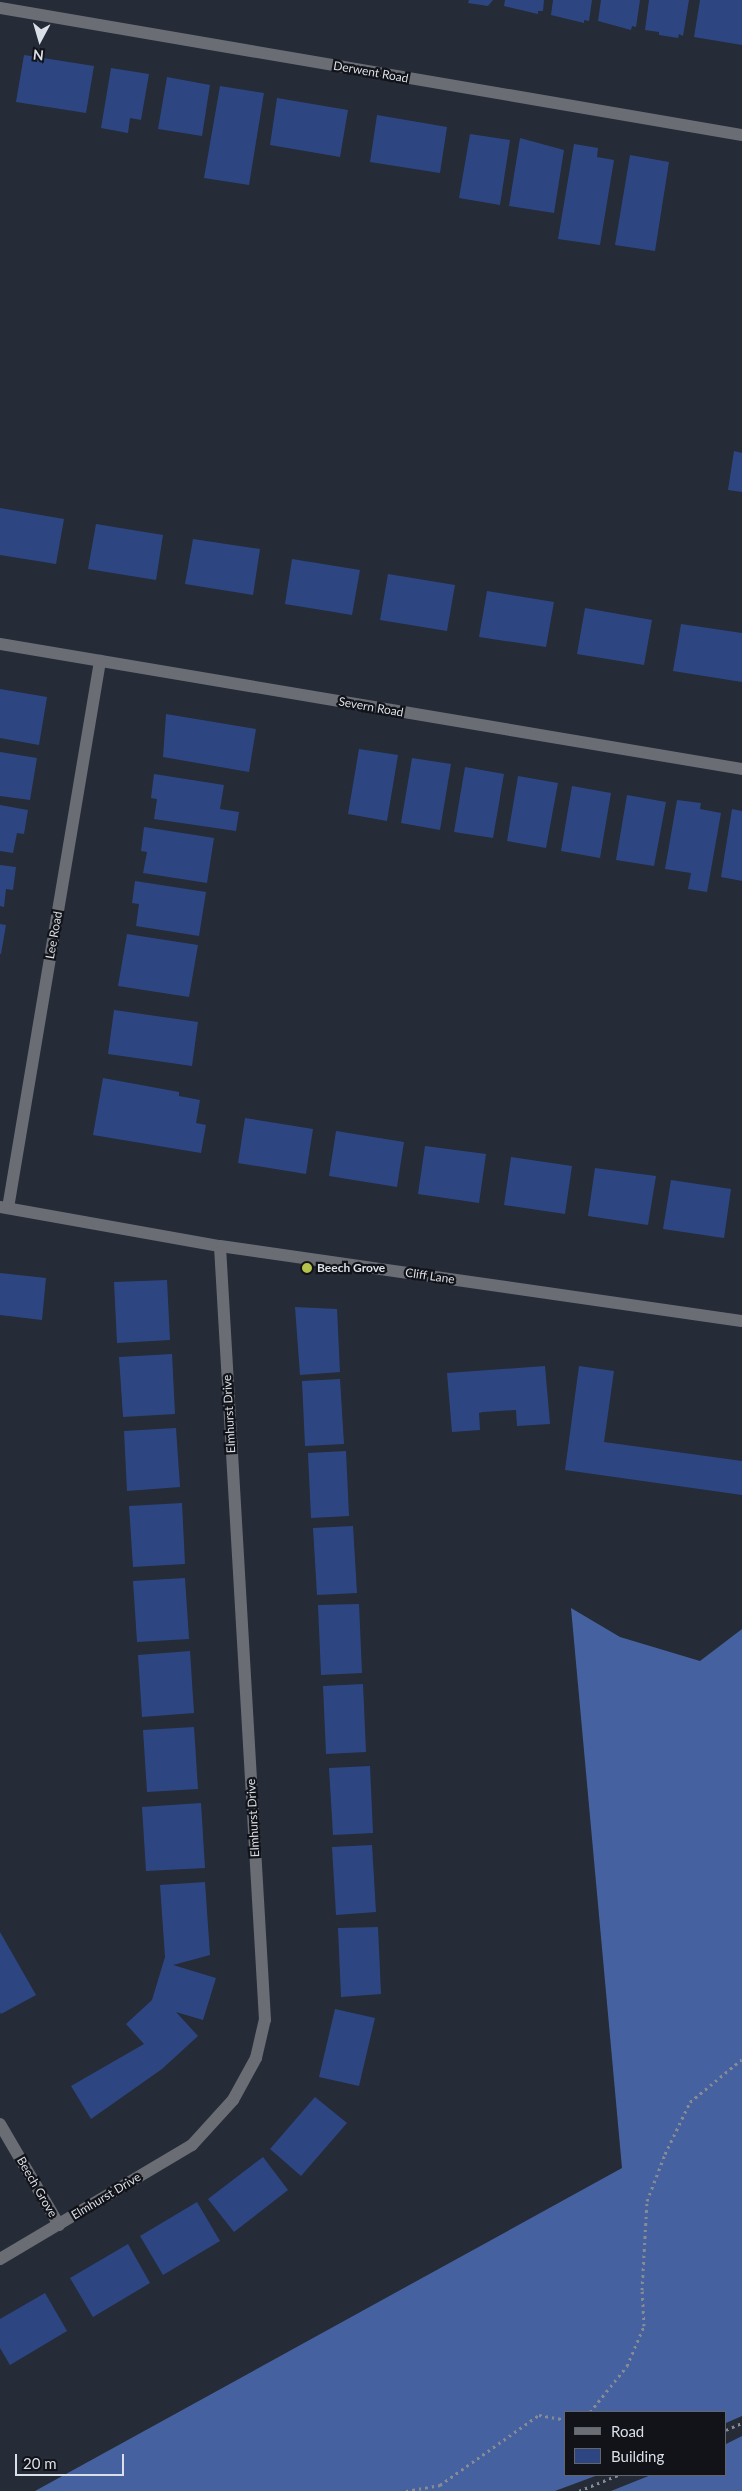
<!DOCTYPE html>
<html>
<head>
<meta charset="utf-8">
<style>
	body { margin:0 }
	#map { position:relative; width:742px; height:2491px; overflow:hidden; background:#252b37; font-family:Lato,sans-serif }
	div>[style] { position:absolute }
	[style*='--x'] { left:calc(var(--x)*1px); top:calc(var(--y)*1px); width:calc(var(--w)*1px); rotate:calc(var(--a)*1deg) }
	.forest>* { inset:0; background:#45619f }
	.building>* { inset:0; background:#2d4682 }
	.path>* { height:3px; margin-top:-1.5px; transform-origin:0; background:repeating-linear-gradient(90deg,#868b94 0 2.5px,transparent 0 6.5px) }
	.minor>* { height:12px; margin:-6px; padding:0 6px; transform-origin:6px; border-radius:6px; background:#6a6d74 }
	.dots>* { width:14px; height:14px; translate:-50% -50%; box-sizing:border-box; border:2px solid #111319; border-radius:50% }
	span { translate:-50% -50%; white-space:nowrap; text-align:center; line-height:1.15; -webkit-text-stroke:4.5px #111319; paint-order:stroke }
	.street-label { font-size:12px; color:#dbdfe7 }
	.poi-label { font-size:12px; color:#dbdfe7; font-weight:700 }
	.left { translate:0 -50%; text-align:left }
	.legend { position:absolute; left:564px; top:2411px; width:162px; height:65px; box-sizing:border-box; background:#111319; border:1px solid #62656b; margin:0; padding:6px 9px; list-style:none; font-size:15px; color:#dbdfe7 }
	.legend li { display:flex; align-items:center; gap:10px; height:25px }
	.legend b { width:25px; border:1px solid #62656b }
	.north { position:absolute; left:15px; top:15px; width:50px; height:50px; -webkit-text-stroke:4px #111319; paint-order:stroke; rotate:186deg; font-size:14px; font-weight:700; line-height:20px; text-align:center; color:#dbdfe7 }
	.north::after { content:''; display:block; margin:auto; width:18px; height:22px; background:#dbdfe7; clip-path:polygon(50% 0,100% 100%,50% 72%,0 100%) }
	.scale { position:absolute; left:15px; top:2454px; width:109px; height:22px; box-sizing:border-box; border:2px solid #dbdfe7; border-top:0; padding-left:6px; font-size:15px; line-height:18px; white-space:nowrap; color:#dbdfe7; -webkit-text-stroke:4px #111319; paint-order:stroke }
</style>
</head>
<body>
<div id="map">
	<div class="forest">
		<i style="clip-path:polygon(571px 1608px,620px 1637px,700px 1661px,742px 1629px,742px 2416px,726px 2423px,726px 2412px,566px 2412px,566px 2475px,598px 2475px,555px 2491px,35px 2491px,622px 2168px)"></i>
		<i style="clip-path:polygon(742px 2436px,742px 2491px,611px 2491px,651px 2475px,726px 2475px,726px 2444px)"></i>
	</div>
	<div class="building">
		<i style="clip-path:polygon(469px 0,493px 0,488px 6px,468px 3px)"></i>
		<i style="clip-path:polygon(505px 0,544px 0,543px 11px,538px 11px,538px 14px,504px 6px)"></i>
		<i style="clip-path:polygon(553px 0,592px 0,589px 21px,584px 20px,584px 23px,551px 15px)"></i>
		<i style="clip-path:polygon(601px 0,640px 0,636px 27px,632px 26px,631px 30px,598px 21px)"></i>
		<i style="clip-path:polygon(649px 0,689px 0,683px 36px,679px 34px,678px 38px,659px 35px,659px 32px,645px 30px)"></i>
		<i style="clip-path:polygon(700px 0,742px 0,742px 45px,694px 37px)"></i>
		<i style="clip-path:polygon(24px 55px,94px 66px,86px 113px,16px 102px)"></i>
		<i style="clip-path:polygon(111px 68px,149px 74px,141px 120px,130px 118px,128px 133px,101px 128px)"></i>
		<i style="clip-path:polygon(167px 77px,210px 85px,202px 136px,158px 129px)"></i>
		<i style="clip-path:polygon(220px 86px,264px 93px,249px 185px,204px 178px)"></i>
		<i style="clip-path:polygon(277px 98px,348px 110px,340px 157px,270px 145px)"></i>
		<i style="clip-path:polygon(377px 115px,447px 127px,440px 173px,370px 162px)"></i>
		<i style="clip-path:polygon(470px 134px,510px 140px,500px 205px,459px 198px)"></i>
		<i style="clip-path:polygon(520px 138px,564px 150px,554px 213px,509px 206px)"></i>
		<i style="clip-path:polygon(574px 144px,598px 148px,597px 157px,614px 160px,600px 245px,558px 239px)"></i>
		<i style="clip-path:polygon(630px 155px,669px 162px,655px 251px,615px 245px)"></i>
		<i style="clip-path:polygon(734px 451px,742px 453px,742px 492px,728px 490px)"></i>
		<i style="clip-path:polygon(0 508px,64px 519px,56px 564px,0 555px)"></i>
		<i style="clip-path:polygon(96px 524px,163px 535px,156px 580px,88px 569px)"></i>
		<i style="clip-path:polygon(193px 539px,260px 549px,253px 595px,185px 584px)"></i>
		<i style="clip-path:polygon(292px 559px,360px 570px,352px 615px,285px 604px)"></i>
		<i style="clip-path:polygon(388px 574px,455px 585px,447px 631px,380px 620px)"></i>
		<i style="clip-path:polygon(487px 591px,554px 602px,546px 647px,479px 637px)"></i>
		<i style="clip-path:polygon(585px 608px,652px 620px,644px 665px,577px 654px)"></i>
		<i style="clip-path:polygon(681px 624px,742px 633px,742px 682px,673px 671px)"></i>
		<i style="clip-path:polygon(0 689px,47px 697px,39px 745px,0 738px)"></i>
		<i style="clip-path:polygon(166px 714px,256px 729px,249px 772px,163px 757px)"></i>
		<i style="clip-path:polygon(359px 749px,398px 755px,387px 821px,348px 814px)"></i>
		<i style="clip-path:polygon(0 752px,37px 758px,30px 800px,0 796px)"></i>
		<i style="clip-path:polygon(412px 758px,451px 764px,440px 830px,401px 823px)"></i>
		<i style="clip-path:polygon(465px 767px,504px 774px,493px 838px,454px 832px)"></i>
		<i style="clip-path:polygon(154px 774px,224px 785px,220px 809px,239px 812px,236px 831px,154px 819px,157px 799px,151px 798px)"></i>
		<i style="clip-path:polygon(518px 776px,558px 783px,546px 848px,507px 841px)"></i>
		<i style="clip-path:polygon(572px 786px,611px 793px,600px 858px,561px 851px)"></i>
		<i style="clip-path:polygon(627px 795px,666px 802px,654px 866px,616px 860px)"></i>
		<i style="clip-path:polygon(677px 800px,701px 803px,700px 809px,721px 813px,707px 892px,688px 889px,691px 873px,665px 869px)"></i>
		<i style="clip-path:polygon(0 805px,28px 810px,24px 834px,17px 833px,13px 853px,0 851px)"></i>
		<i style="clip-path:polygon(732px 809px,742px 811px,742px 881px,721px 877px)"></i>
		<i style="clip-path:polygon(144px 827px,214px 838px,207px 883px,143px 873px,147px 852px,141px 851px)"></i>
		<i style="clip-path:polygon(0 865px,16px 867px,13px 890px,6px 889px,4px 907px,0 906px)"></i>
		<i style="clip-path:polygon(135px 881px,206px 892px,199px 936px,136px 926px,139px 904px,132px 903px)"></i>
		<i style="clip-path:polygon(0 924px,6px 925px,1px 954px,0 954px)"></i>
		<i style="clip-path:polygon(127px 934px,198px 945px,189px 997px,118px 986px)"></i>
		<i style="clip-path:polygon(114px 1010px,198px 1022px,192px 1066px,108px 1054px)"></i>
		<i style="clip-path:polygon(103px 1078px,179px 1092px,179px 1096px,200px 1100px,196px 1123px,206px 1125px,201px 1153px,93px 1135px)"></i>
		<i style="clip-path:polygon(245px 1118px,313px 1129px,306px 1174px,238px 1163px)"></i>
		<i style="clip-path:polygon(336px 1131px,404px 1142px,397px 1187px,329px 1176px)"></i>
		<i style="clip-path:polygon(425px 1146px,486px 1154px,479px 1203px,418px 1194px)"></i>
		<i style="clip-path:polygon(511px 1157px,572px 1166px,565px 1214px,504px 1205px)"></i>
		<i style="clip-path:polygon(595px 1168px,656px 1176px,648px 1225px,588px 1216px)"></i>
		<i style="clip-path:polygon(671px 1180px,731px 1189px,724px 1238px,663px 1229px)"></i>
		<i style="clip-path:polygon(0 1273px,46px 1278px,42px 1320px,0 1315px)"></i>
		<i style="clip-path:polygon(167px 1280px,170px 1340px,117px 1343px,114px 1282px)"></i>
		<i style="clip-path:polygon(295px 1307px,337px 1309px,340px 1372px,300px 1375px)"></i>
		<i style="clip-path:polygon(172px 1354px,175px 1414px,123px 1417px,119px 1357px)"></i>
		<i style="clip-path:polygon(545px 1366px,550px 1424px,517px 1426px,516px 1410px,483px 1412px,479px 1413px,480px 1430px,452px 1432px,447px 1373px)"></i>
		<i style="clip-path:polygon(579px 1366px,614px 1371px,604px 1442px,742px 1461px,742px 1495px,565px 1470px)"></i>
		<i style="clip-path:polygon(340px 1379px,344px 1444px,305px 1446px,302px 1381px)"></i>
		<i style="clip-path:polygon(176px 1428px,180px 1487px,127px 1491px,124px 1431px)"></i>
		<i style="clip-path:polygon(346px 1451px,349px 1516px,311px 1518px,308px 1453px)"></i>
		<i style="clip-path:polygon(182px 1503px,185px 1564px,133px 1567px,129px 1506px)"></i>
		<i style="clip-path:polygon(353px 1526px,357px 1593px,317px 1595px,313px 1528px)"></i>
		<i style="clip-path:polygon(185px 1578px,189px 1639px,137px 1642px,133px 1581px)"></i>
		<i style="clip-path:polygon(359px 1604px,362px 1673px,321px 1675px,318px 1605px)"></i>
		<i style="clip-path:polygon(190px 1651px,194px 1713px,142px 1717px,138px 1655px)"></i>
		<i style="clip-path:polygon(363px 1684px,366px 1752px,326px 1754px,323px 1686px)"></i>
		<i style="clip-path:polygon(194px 1727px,198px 1789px,147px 1792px,143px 1730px)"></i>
		<i style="clip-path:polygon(370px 1766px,373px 1833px,333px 1835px,329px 1768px)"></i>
		<i style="clip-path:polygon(201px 1803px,205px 1868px,146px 1871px,142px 1807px)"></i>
		<i style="clip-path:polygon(372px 1845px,376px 1912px,336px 1915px,332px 1847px)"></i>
		<i style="clip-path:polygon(205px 1882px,210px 1955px,173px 1965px,216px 1978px,203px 2020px,176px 2012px,198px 2036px,162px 2069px,91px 2119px,71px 2086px,144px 2044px,126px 2024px,152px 2000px,165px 1957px,160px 1885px)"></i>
		<i style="clip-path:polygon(378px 1927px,381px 1994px,341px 1997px,338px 1928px)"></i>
		<i style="clip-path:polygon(0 1932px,36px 1995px,1px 2014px,0 2012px)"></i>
		<i style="clip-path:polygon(335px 2009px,375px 2018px,359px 2086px,319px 2077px)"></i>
		<i style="clip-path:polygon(315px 2097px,347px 2123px,301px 2176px,270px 2149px)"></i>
		<i style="clip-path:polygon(263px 2157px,288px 2190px,234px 2232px,208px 2199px)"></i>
		<i style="clip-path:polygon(197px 2202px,220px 2241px,163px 2275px,140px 2236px)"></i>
		<i style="clip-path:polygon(128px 2244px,150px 2283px,93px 2317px,70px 2278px)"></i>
		<i style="clip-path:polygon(45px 2293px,67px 2331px,10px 2365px,0 2348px,0 2319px)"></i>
	</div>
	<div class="path">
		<i style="--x:590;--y:2412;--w:59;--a:-51.2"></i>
		<i style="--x:627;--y:2366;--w:43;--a:-67"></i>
		<i style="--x:644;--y:2326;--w:36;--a:-93"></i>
		<i style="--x:642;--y:2290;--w:89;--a:-86.8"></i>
		<i style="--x:647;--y:2201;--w:50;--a:-69"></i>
		<i style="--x:665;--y:2154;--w:58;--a:-64.3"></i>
		<i style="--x:690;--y:2102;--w:67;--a:-39.6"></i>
		<i style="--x:726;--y:2430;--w:17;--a:-24"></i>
		<i style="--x:406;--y:2491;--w:35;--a:-10"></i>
		<i style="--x:440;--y:2485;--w:121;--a:-35.3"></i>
		<i style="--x:539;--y:2415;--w:27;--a:10"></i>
		<i style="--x:579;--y:2491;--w:42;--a:-22.3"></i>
	</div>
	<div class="minor">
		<i style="--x:0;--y:8;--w:753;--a:9.71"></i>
		<i style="--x:0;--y:644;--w:752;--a:9.56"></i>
		<i style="--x:0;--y:1207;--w:223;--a:10.1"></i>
		<i style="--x:220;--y:1246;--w:527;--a:8.18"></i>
		<i style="--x:8;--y:1208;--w:555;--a:-80.45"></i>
		<i style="--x:0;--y:2124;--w:117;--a:59.7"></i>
		<i style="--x:0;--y:2259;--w:223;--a:-30.7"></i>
		<i style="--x:192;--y:2145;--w:61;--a:-47.7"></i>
		<i style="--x:233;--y:2100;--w:48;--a:-61.3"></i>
		<i style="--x:256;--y:2058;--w:39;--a:-77"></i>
		<i style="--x:265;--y:2020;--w:775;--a:-93.33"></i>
	</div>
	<div class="dots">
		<i style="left:307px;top:1268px;background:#b5c249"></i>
	</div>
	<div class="street-label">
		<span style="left:371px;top:72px;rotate:10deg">Derwent Road</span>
		<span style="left:371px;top:707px;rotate:10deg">Severn Road</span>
		<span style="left:54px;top:935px;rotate:-80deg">Lee Road</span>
		<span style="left:430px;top:1276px;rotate:8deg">Cliff Lane</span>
		<span style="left:229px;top:1414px;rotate:-93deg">Elmhurst Drive</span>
		<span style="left:253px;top:1818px;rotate:-93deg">Elmhurst Drive</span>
		<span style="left:37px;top:2187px;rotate:60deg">Beech Grove</span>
		<span style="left:106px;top:2196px;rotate:-31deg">Elmhurst Drive</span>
	</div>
	<div class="poi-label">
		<span class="left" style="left:317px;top:1268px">Beech Grove</span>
	</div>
	<ul class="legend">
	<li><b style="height:6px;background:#6a6d74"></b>Road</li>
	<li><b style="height:14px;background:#2d4682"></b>Building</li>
	</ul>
	<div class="north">N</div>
	<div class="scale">20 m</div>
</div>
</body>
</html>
